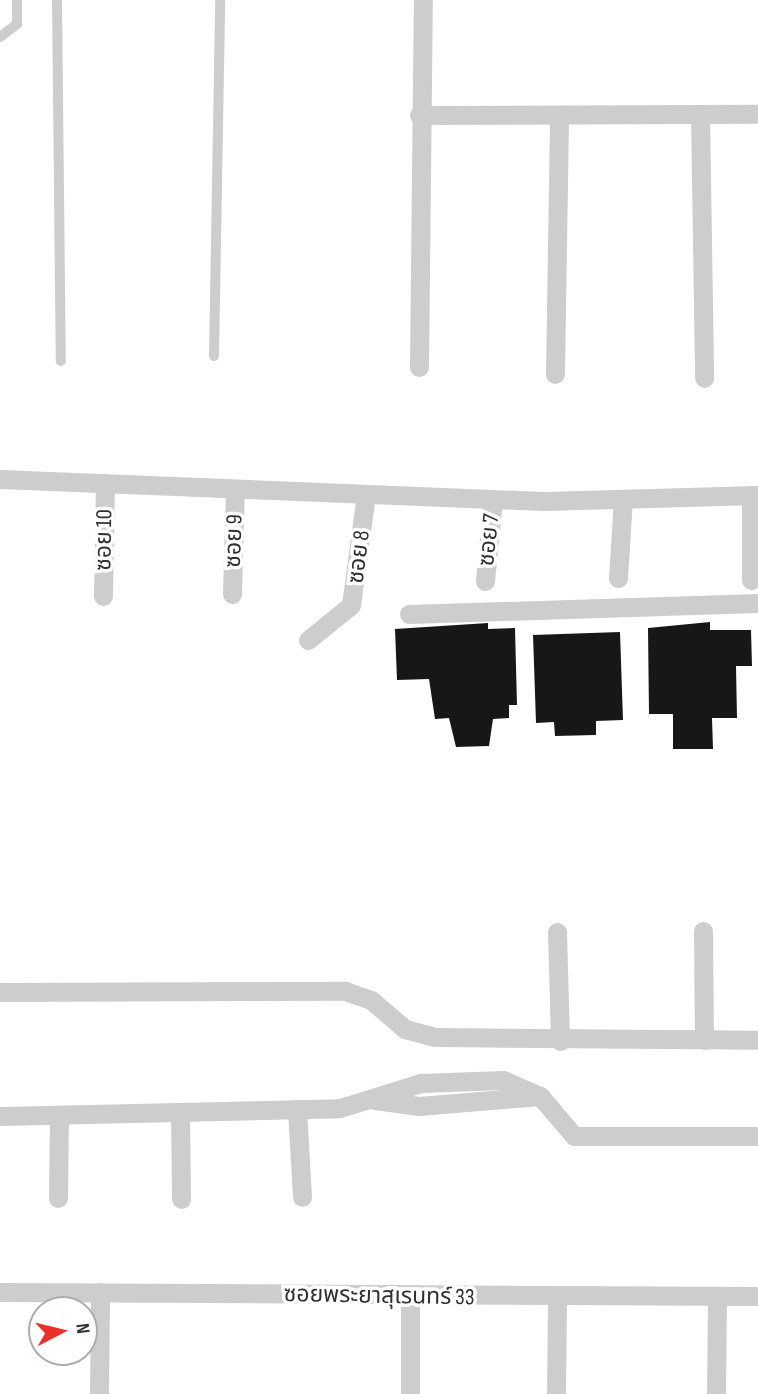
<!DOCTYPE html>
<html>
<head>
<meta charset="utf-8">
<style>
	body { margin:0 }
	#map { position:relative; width:758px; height:1394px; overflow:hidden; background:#fff; font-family:"Sofia Sans Condensed","Noto Sans Thai",sans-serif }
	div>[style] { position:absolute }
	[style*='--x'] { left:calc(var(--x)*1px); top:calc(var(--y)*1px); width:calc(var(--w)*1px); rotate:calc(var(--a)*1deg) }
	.building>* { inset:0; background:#171717 }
	.service>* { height:10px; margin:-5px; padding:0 5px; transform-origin:5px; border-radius:5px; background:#cdcdcd }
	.minor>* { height:19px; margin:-9.5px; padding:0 9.5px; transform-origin:9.5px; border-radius:9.5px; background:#cdcdcd }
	span { translate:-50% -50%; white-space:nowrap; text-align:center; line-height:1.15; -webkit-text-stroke:7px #fff; paint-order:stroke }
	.street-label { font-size:23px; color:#303030 }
	.north { position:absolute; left:28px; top:1296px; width:70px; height:70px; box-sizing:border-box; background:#fff; border:2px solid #acacac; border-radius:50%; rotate:83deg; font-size:19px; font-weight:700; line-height:28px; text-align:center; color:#303030 }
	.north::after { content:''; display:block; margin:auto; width:24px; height:32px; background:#ef2e29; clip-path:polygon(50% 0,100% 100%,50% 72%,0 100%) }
</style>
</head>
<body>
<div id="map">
	<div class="building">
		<i style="clip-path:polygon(710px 622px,710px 630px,751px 630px,752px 666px,736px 666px,737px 718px,712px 718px,713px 749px,673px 749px,673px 714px,649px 714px,648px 628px)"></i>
		<i style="clip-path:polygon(488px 623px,488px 629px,515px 628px,517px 705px,509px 705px,509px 718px,493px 719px,489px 746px,456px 747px,449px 718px,435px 719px,429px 679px,397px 680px,395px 629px)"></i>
		<i style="clip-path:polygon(620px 632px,623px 720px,596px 721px,596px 735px,555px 736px,554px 722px,536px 723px,533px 635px)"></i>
	</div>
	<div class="service">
		<i style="--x:57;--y:0;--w:361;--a:89.4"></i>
		<i style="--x:0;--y:37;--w:21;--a:-37"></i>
		<i style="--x:17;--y:24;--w:24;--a:-90"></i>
		<i style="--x:214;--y:356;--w:356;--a:-89"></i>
	</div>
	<div class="minor">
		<i style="--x:700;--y:114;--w:264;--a:89.1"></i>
		<i style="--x:419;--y:115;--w:339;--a:-0.2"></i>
		<i style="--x:419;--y:367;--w:367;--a:-89.4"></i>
		<i style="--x:555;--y:374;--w:259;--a:-89.1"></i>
		<i style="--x:0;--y:479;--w:544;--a:2.32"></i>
		<i style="--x:544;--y:501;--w:214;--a:-1.6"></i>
		<i style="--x:618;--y:578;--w:79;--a:-86.4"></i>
		<i style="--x:751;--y:580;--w:85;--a:-90"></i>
		<i style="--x:485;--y:581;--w:82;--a:-84.4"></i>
		<i style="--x:232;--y:594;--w:105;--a:-88.4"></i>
		<i style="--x:103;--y:596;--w:113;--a:-89"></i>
		<i style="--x:409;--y:614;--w:349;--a:-1.8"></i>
		<i style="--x:308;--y:640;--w:55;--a:-39.1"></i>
		<i style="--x:351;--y:605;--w:112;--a:-82.3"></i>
		<i style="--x:703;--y:931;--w:109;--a:89.5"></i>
		<i style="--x:557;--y:932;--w:109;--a:88.4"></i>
		<i style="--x:0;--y:992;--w:345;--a:-0.2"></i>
		<i style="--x:345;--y:991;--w:28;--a:19"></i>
		<i style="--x:371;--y:1000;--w:45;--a:40.5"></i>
		<i style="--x:405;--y:1029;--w:31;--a:15"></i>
		<i style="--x:435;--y:1037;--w:323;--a:0.5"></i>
		<i style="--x:375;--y:1100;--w:44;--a:7.8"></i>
		<i style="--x:419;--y:1106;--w:121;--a:-4.7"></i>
		<i style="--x:297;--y:1109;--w:88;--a:86.7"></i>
		<i style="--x:180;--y:1112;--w:87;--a:89.3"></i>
		<i style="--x:0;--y:1116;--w:340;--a:-1.3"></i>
		<i style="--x:340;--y:1108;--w:85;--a:-17.2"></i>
		<i style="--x:421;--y:1083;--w:82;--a:-2.1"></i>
		<i style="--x:503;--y:1080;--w:40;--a:23.4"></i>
		<i style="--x:540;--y:1096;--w:52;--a:49.6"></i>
		<i style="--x:574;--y:1136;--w:184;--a:0"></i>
		<i style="--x:58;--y:1198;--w:82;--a:-89.3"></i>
		<i style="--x:0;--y:1292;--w:758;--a:0.3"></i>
		<i style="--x:410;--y:1296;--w:98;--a:90"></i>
		<i style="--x:99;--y:1394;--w:102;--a:-89.4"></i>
		<i style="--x:556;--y:1394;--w:96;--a:-89.4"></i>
		<i style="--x:716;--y:1394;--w:95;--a:-89.4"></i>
	</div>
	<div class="street-label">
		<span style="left:104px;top:540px;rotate:-89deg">ซอย 10</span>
		<span style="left:489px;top:540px;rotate:-84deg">ซอย 7</span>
		<span style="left:234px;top:541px;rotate:-88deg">ซอย 9</span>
		<span style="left:359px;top:557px;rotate:-83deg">ซอย 8</span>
		<span style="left:379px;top:1296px;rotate:1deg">ซอยพระยาสุเรนทร์ 33</span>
	</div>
	<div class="north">N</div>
</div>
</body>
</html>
